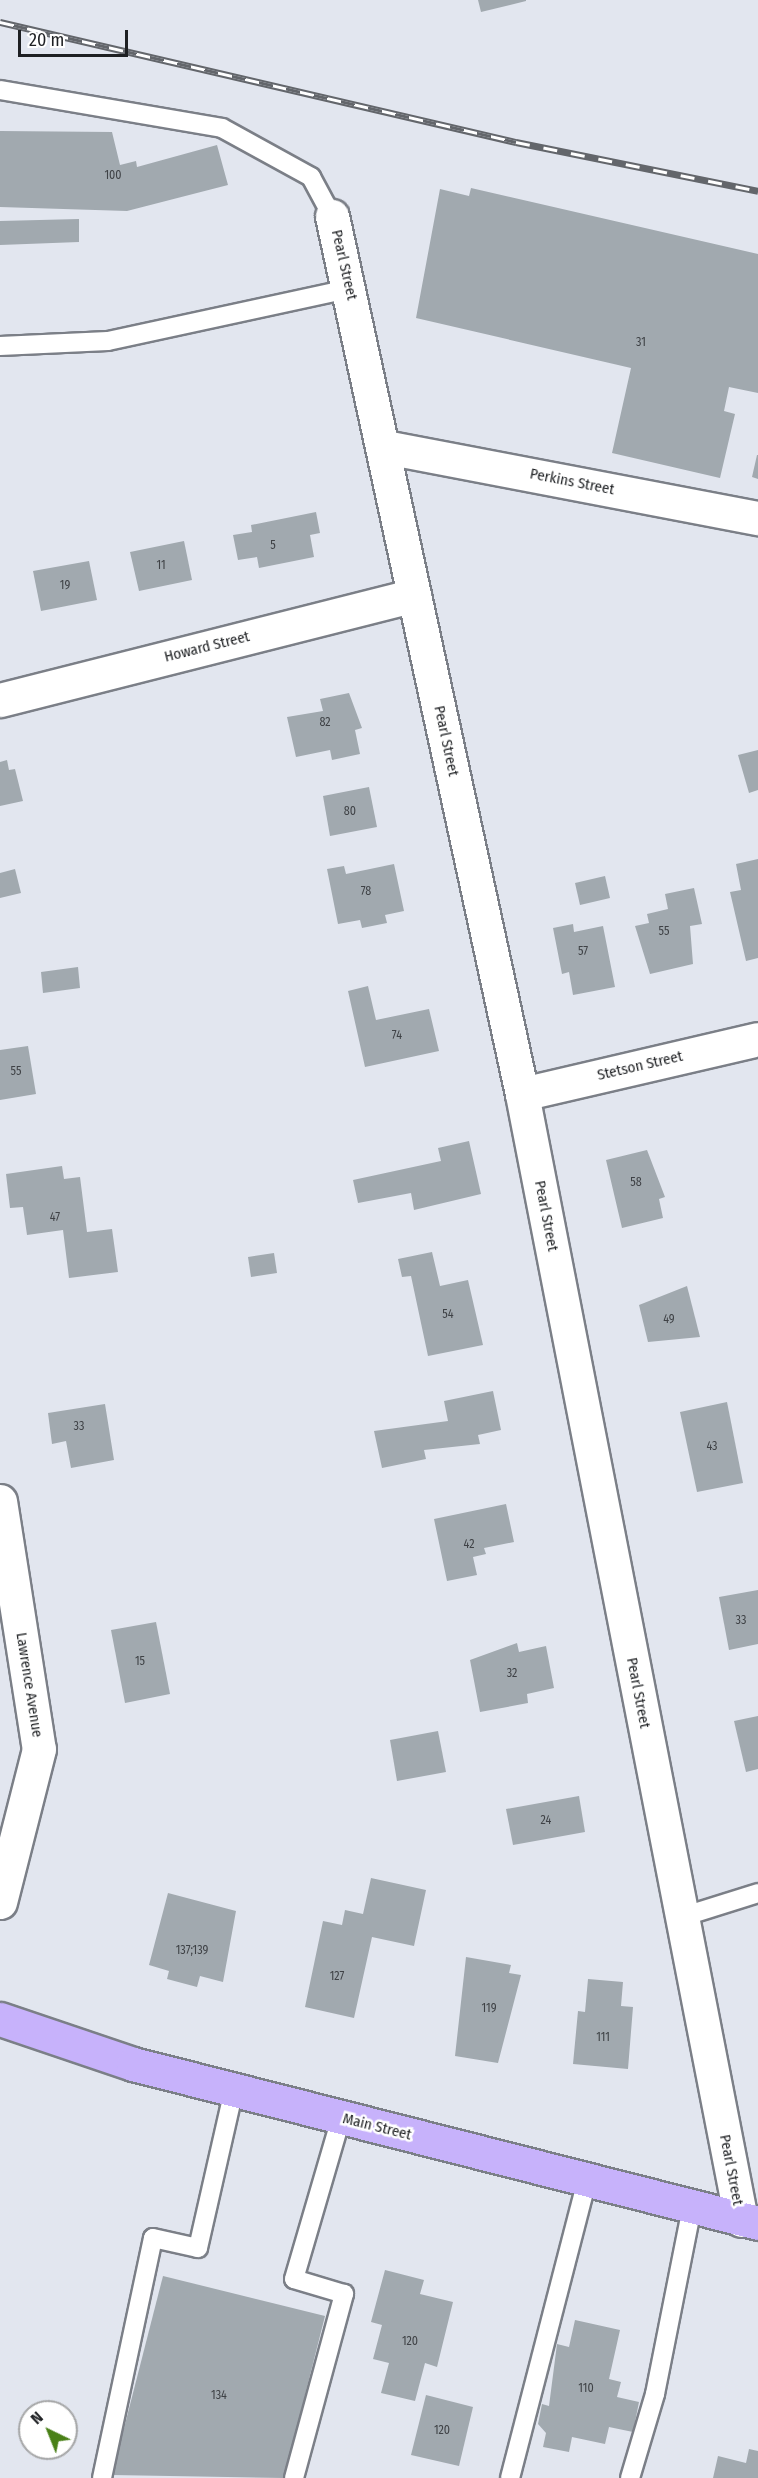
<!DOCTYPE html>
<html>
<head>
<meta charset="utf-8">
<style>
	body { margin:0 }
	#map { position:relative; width:758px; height:2478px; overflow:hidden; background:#e2e6ef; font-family:"Fira Sans Condensed",sans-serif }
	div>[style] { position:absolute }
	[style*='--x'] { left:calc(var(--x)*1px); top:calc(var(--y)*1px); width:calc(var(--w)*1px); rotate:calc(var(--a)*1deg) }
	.building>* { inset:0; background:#a1a9af }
	.roads { filter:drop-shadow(2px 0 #7b7f87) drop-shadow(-2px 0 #7b7f87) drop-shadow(0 2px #7b7f87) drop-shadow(0 -2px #7b7f87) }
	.lane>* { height:18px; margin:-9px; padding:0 9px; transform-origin:9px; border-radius:9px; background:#fff }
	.street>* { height:33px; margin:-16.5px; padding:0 16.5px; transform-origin:16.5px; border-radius:16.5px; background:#fff }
	.primary>* { height:33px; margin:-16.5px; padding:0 16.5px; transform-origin:16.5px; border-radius:16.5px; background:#c7b2fb }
	.rail>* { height:7px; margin-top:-3.5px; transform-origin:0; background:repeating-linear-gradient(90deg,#fff 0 14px,#63666b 0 28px); box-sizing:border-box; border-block:2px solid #63666b }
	span { translate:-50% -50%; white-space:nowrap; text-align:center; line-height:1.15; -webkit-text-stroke:5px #fff; paint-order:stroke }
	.number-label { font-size:12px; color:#3f4246 }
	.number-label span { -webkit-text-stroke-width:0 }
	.street-label { font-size:15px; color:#1e2023 }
	.north { position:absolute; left:18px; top:2400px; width:60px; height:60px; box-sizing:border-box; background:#fff; border:2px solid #a5a6a7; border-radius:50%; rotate:317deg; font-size:16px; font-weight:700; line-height:24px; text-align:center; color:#1e2023 }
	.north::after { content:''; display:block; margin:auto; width:21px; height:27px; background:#498017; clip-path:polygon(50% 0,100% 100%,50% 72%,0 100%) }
	.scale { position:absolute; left:18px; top:30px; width:110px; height:27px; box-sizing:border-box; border:3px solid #1e2023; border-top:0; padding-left:8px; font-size:18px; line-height:21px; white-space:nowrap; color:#1e2023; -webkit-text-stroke:4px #fff; paint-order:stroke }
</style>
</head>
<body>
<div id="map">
	<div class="building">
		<i style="clip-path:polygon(478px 0,526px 0,526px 1px,481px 12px)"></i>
		<i style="clip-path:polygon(0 131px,112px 132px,120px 165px,136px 161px,137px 167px,217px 145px,228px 185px,127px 211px,0 207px)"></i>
		<i style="clip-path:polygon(471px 188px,758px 254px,758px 393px,729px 387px,724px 411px,735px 414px,720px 478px,612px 453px,631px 368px,416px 318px,440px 189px,469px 196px)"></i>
		<i style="clip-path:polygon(79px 219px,79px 242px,0 245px,0 221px)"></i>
		<i style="clip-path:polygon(757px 455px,758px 455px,758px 479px,752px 477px)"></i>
		<i style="clip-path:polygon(316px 512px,320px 533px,310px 535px,314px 557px,259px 568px,257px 557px,238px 560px,233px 535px,252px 532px,251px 525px)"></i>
		<i style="clip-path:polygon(184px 541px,192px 580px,139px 591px,130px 552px)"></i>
		<i style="clip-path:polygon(89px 561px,97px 600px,41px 611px,33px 571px)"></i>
		<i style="clip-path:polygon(349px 693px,362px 728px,355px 730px,360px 754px,332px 760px,330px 750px,296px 757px,287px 717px,323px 711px,320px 699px)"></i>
		<i style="clip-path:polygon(758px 750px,758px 790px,749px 793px,738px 755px)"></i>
		<i style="clip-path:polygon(7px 760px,9px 770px,15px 769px,23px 801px,0 806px,0 762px)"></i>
		<i style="clip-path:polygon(369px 787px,377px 827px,330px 836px,323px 796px)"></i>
		<i style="clip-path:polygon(758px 859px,758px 958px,746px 961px,730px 892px,741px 890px,736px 864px)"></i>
		<i style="clip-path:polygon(394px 864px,404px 911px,385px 915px,387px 923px,362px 928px,360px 920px,338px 924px,327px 869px,344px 866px,346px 874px)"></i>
		<i style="clip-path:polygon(15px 869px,21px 893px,0 898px,0 873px)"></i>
		<i style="clip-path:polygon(605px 876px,610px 898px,580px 905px,575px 883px)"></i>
		<i style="clip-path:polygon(694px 888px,702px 924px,690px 926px,693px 964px,650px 974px,635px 926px,649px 923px,647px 914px,668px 909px,665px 894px)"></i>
		<i style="clip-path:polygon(573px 924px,574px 932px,603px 926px,615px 987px,573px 995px,569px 972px,562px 974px,553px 928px)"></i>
		<i style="clip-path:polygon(78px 967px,80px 988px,43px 993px,41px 972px)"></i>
		<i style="clip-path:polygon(368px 986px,376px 1020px,429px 1009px,439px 1051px,365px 1067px,348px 991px)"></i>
		<i style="clip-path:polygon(28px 1046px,36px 1094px,0 1100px,0 1050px)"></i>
		<i style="clip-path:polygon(469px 1141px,481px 1194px,414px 1210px,411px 1193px,358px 1203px,353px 1180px,441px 1161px,438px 1148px)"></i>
		<i style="clip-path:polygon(647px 1150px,665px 1197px,659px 1199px,663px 1218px,622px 1228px,606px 1160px)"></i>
		<i style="clip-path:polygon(62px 1166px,64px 1179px,80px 1177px,87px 1232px,112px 1229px,118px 1272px,69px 1278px,63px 1230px,27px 1235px,23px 1207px,10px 1208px,6px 1174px)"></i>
		<i style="clip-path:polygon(432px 1252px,440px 1286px,468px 1280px,483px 1345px,428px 1356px,411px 1276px,402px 1277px,398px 1259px)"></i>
		<i style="clip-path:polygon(274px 1253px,277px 1273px,251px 1277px,248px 1257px)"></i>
		<i style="clip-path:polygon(687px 1286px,700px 1337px,648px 1342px,639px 1305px)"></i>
		<i style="clip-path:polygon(493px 1391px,501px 1430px,478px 1435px,480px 1444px,424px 1450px,426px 1459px,382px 1468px,374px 1431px,448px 1421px,444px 1401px)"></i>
		<i style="clip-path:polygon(727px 1402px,743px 1483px,697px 1492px,680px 1412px)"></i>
		<i style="clip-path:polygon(105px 1404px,114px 1460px,71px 1468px,66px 1441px,52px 1444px,48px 1413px)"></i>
		<i style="clip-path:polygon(506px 1504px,514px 1542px,484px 1548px,486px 1554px,473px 1557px,477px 1575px,447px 1581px,434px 1519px)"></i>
		<i style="clip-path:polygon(758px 1590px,758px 1644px,729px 1650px,719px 1597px)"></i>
		<i style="clip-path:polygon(156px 1622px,170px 1694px,125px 1703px,111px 1630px)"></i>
		<i style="clip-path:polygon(517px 1643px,519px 1652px,546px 1646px,554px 1688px,527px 1694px,528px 1703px,480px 1712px,470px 1660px)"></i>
		<i style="clip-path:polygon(758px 1716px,758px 1769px,746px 1772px,734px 1721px)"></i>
		<i style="clip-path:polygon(438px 1731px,446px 1772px,397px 1781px,390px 1740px)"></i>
		<i style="clip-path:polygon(579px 1796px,585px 1832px,513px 1845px,506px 1809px)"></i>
		<i style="clip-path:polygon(371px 1878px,426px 1890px,414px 1946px,372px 1937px,354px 2018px,305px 2007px,323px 1921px,342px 1925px,345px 1910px,363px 1914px)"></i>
		<i style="clip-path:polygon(168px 1893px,236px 1911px,223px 1982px,200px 1976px,197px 1987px,167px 1979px,169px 1971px,149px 1965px)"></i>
		<i style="clip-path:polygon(466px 1957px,511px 1965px,509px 1973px,521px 1975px,498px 2063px,455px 2056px)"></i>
		<i style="clip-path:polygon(588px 1979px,623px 1982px,621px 2006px,633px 2007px,628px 2069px,573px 2064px,578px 2011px,585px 2012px)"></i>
		<i style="clip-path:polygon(385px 2270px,424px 2280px,420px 2294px,453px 2302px,437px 2367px,425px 2363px,415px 2401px,381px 2393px,389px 2363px,373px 2359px,382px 2325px,371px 2322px)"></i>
		<i style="clip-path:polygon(163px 2276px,325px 2316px,284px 2478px,112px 2475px)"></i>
		<i style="clip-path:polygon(575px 2320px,620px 2330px,609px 2379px,621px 2382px,617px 2397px,639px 2402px,633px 2432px,609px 2427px,605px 2444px,572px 2437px,569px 2452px,543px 2447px,546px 2433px,538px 2424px,542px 2404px,549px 2406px,557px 2344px,569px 2347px)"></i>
		<i style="clip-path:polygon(426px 2395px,473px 2407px,459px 2466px,411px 2455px)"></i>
		<i style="clip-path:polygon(749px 2449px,758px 2451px,758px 2478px,713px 2478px,718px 2456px,746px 2463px)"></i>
	</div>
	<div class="roads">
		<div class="lane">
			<i style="--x:0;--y:90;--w:225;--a:9.7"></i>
			<i style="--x:222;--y:128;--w:102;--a:28.8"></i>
			<i style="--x:311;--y:177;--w:44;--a:61.7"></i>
			<i style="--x:0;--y:346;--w:108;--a:-2.7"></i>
			<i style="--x:108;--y:341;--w:247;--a:-12.2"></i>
			<i style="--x:682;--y:1917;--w:80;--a:-17.5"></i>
			<i style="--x:102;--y:2478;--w:245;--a:-78"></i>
			<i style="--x:153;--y:2238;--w:46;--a:12.5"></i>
			<i style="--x:198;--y:2248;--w:162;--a:-77.2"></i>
			<i style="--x:294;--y:2478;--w:191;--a:-74.8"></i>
			<i style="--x:344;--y:2294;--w:52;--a:-163.3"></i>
			<i style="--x:294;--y:2279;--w:168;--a:-73.7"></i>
			<i style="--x:510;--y:2478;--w:307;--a:-75.5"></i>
			<i style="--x:630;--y:2478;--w:88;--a:-73.4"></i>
			<i style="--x:655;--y:2394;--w:191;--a:-78.8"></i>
		</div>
		<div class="street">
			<i style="--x:332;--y:216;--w:898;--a:77.79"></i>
			<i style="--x:522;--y:1094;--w:1147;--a:78.99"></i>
			<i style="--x:385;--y:447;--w:380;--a:10.8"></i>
			<i style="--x:0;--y:700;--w:427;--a:-14.2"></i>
			<i style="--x:522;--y:1094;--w:242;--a:-13.1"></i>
			<i style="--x:0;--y:1501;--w:251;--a:81.1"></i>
			<i style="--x:39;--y:1749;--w:158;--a:104.3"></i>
		</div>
		<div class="primary">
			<i style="--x:0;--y:2019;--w:140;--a:18.7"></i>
			<i style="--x:133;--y:2064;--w:645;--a:14.27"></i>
		</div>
	</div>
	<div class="rail">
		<i style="--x:0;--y:22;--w:530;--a:13.09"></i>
		<i style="--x:516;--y:142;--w:247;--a:11.4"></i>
	</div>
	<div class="number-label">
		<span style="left:113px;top:176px">100</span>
		<span style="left:641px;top:343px">31</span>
		<span style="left:273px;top:546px">5</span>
		<span style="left:161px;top:566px">11</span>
		<span style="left:65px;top:586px">19</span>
		<span style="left:325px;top:723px">82</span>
		<span style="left:350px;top:812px">80</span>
		<span style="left:366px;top:892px">78</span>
		<span style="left:664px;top:932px">55</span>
		<span style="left:583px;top:952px">57</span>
		<span style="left:397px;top:1036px">74</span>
		<span style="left:16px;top:1072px">55</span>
		<span style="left:636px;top:1183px">58</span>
		<span style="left:55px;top:1218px">47</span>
		<span style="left:448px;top:1315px">54</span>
		<span style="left:669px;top:1320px">49</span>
		<span style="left:79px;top:1427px">33</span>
		<span style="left:712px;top:1447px">43</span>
		<span style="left:469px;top:1545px">42</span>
		<span style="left:741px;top:1621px">33</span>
		<span style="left:140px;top:1662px">15</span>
		<span style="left:512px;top:1674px">32</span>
		<span style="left:546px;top:1821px">24</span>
		<span style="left:192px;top:1951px">137;139</span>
		<span style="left:337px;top:1977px">127</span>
		<span style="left:489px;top:2009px">119</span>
		<span style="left:603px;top:2038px">111</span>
		<span style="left:410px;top:2342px">120</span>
		<span style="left:586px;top:2389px">110</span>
		<span style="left:219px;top:2396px">134</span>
		<span style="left:442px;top:2431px">120</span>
	</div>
	<div class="street-label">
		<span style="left:344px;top:265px;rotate:77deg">Pearl Street</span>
		<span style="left:572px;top:482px;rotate:11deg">Perkins Street</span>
		<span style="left:207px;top:647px;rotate:-14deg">Howard Street</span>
		<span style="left:446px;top:741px;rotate:78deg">Pearl Street</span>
		<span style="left:640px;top:1066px;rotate:-13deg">Stetson Street</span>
		<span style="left:546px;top:1216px;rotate:79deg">Pearl Street</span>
		<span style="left:29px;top:1685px;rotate:81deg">Lawrence Avenue</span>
		<span style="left:638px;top:1693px;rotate:79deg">Pearl Street</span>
		<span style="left:377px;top:2127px;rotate:14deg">Main Street</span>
		<span style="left:731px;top:2170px;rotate:79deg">Pearl Street</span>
	</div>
	<div class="north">N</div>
	<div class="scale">20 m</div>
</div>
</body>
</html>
